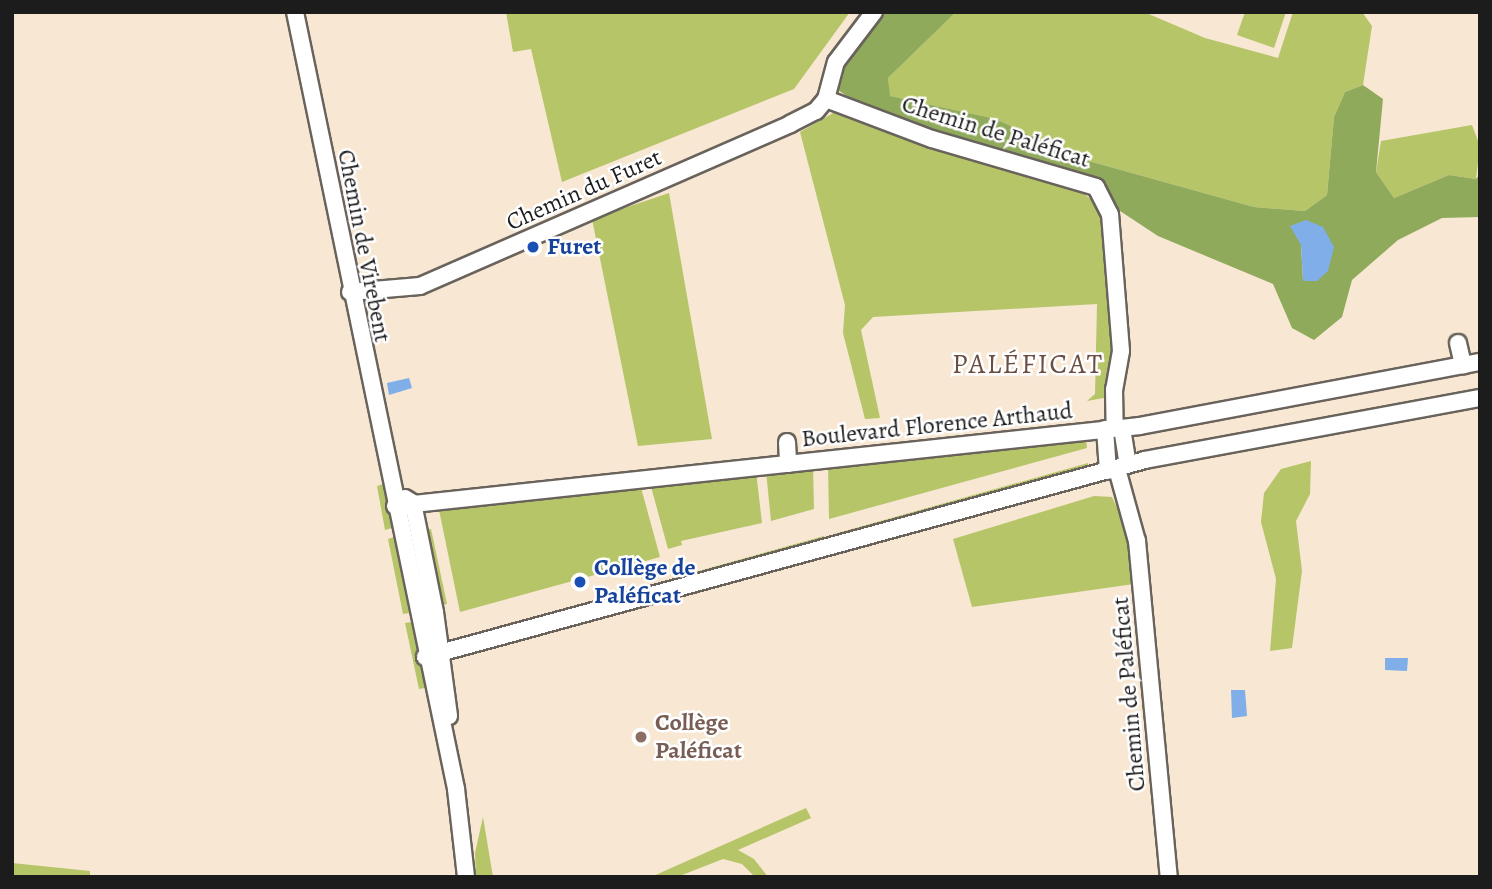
<!DOCTYPE html>
<html>
<head>
<meta charset="utf-8">
<style>
	body { margin:0 }
	#map { position:relative; width:1492px; height:889px; overflow:hidden; background:#f7e7d3; font-family:Alegreya,serif }
	div>[style] { position:absolute }
	[style*='--x'] { left:calc(var(--x)*1px); top:calc(var(--y)*1px); width:calc(var(--w)*1px); rotate:calc(var(--a)*1deg) }
	.green>* { inset:0; background:#b6c568 }
	.forest>* { inset:0; background:#90aa5c }
	.water>* { inset:0; background:#7faee9 }
	.roads { filter:drop-shadow(2px 0 #69635c) drop-shadow(-2px 0 #69635c) drop-shadow(0 2px #69635c) drop-shadow(0 -2px #69635c) }
	.minor>* { height:16px; margin:-8px; padding:0 8px; transform-origin:8px; border-radius:8px; background:#fff }
	.dots>* { width:19px; height:19px; translate:-50% -50%; box-sizing:border-box; border:4px solid #fff; border-radius:50% }
	span { translate:-50% -50%; white-space:nowrap; text-align:center; line-height:1.15; -webkit-text-stroke:5px #fff; paint-order:stroke }
	.street-label { font-size:24px; color:#1c1c1c }
	.transit-label { font-size:24px; color:#164399; font-weight:700 }
	.left { translate:0 -50%; text-align:left }
	.education-label { font-size:24px; color:#785e54; font-weight:700 }
	.quarter-label { font-size:28px; color:#6a4e42; letter-spacing:2px }
	.frame { position:absolute; inset:0; border:14px solid #1c1c1c; pointer-events:none }
</style>
</head>
<body>
<div id="map">
	<div class="green">
		<i style="clip-path:polygon(506px 12px,850px 12px,794px 89px,562px 182px,531px 49px,513px 52px)"></i>
		<i style="clip-path:polygon(956px 12px,1144px 12px,1205px 38px,1278px 58px,1293px 12px,1362px 12px,1372px 26px,1363px 85px,1345px 92px,1334px 117px,1327px 195px,1305px 211px,1254px 207px,1078px 158px,996px 119px,889px 96px,888px 78px)"></i>
		<i style="clip-path:polygon(1245px 12px,1286px 12px,1274px 48px,1237px 35px)"></i>
		<i style="clip-path:polygon(835px 112px,994px 167px,1080px 191px,1103px 208px,1114px 364px,1104px 398px,1087px 401px,1095px 394px,1097px 304px,873px 317px,861px 330px,880px 418px,865px 419px,843px 333px,845px 305px,800px 132px)"></i>
		<i style="clip-path:polygon(1472px 125px,1480px 146px,1476px 179px,1449px 175px,1394px 198px,1376px 172px,1381px 141px)"></i>
		<i style="clip-path:polygon(669px 193px,712px 439px,638px 446px,592px 219px)"></i>
		<i style="clip-path:polygon(1086px 438px,1087px 448px,829px 519px,828px 464px)"></i>
		<i style="clip-path:polygon(1311px 461px,1310px 494px,1296px 521px,1302px 571px,1292px 648px,1270px 651px,1276px 579px,1261px 522px,1264px 493px,1281px 469px)"></i>
		<i style="clip-path:polygon(1088px 463px,1089px 472px,836px 542px,834px 534px)"></i>
		<i style="clip-path:polygon(813px 465px,814px 509px,771px 521px,766px 471px)"></i>
		<i style="clip-path:polygon(756px 471px,762px 523px,681px 541px,682px 545px,668px 549px,650px 483px)"></i>
		<i style="clip-path:polygon(384px 484px,392px 528px,385px 530px,377px 486px)"></i>
		<i style="clip-path:polygon(640px 484px,660px 557px,460px 612px,438px 505px)"></i>
		<i style="clip-path:polygon(1094px 496px,1112px 497px,1131px 538px,1134px 584px,972px 607px,953px 539px)"></i>
		<i style="clip-path:polygon(431px 529px,447px 604px,440px 606px,425px 530px)"></i>
		<i style="clip-path:polygon(824px 536px,827px 544px,684px 584px,681px 576px)"></i>
		<i style="clip-path:polygon(394px 537px,409px 613px,403px 614px,388px 539px)"></i>
		<i style="clip-path:polygon(411px 622px,425px 688px,419px 689px,405px 623px)"></i>
		<i style="clip-path:polygon(806px 808px,811px 818px,738px 850px,754px 859px,768px 877px,755px 877px,742px 864px,723px 859px,677px 877px,651px 877px)"></i>
		<i style="clip-path:polygon(483px 817px,493px 877px,476px 877px,475px 853px)"></i>
		<i style="clip-path:polygon(12px 863px,90px 871px,90px 877px,12px 877px)"></i>
	</div>
	<div class="forest">
		<i style="clip-path:polygon(evenodd,883px 12px,956px 12px,888px 78px,890px 96px,996px 119px,1078px 158px,1254px 207px,1305px 211px,1327px 195px,1334px 117px,1345px 92px,1363px 85px,1383px 99px,1376px 172px,1394px 198px,1449px 175px,1476px 179px,1480px 174px,1480px 217px,1442px 218px,1398px 240px,1352px 280px,1342px 317px,1314px 340px,1292px 328px,1273px 284px,1158px 236px,1114px 207px,1101px 184px,937px 136px,863px 107px,838px 90px,838px 73px,883px 12px,1301px 245px,1317px 281px,1303px 280px,1301px 245px)"></i>
	</div>
	<div class="water">
		<i style="clip-path:polygon(1306px 220px,1323px 227px,1334px 247px,1328px 271px,1317px 281px,1303px 281px,1301px 245px,1290px 226px)"></i>
		<i style="clip-path:polygon(409px 378px,412px 388px,389px 395px,387px 383px)"></i>
		<i style="clip-path:polygon(1385px 658px,1408px 658px,1407px 671px,1385px 670px)"></i>
		<i style="clip-path:polygon(1231px 690px,1245px 690px,1247px 716px,1232px 718px)"></i>
	</div>
	<div class="roads">
		<div class="minor">
			<i style="--x:295;--y:12;--w:794;--a:78.29"></i>
			<i style="--x:456;--y:789;--w:89;--a:83.5"></i>
			<i style="--x:826;--y:99;--w:113;--a:20.7"></i>
			<i style="--x:932;--y:139;--w:171;--a:16.3"></i>
			<i style="--x:1096;--y:187;--w:30;--a:63"></i>
			<i style="--x:1110;--y:214;--w:137;--a:85.4"></i>
			<i style="--x:1121;--y:351;--w:39;--a:100"></i>
			<i style="--x:1114;--y:389;--w:39;--a:89"></i>
			<i style="--x:826;--y:99;--w:38;--a:-75"></i>
			<i style="--x:836;--y:62;--w:63;--a:-52.8"></i>
			<i style="--x:350;--y:292;--w:70;--a:-4.9"></i>
			<i style="--x:420;--y:286;--w:404;--a:-23.6"></i>
			<i style="--x:790;--y:124;--w:29;--a:-27"></i>
			<i style="--x:816;--y:111;--w:16;--a:-50"></i>
			<i style="--x:1458;--y:343;--w:23;--a:77"></i>
			<i style="--x:1122;--y:428;--w:37;--a:81"></i>
			<i style="--x:1105;--y:429;--w:42;--a:85.9"></i>
			<i style="--x:787;--y:442;--w:22;--a:87"></i>
			<i style="--x:1117;--y:469;--w:75;--a:74.5"></i>
			<i style="--x:1137;--y:541;--w:338;--a:84.6"></i>
			<i style="--x:405;--y:498;--w:9;--a:32"></i>
			<i style="--x:413;--y:503;--w:111;--a:78.6"></i>
			<i style="--x:435;--y:612;--w:105;--a:82.3"></i>
			<i style="--x:395;--y:506;--w:749;--a:-6.13"></i>
			<i style="--x:1140;--y:426;--w:346;--a:-10.7"></i>
			<i style="--x:425;--y:657;--w:746;--a:-15.3"></i>
			<i style="--x:1145;--y:460;--w:341;--a:-10.5"></i>
		</div>
	</div>
	<div class="dots">
		<i style="left:533px;top:247px;background:#1a4fb4"></i>
		<i style="left:580px;top:582px;background:#1a4fb4"></i>
		<i style="left:641px;top:737px;background:#8d6e63"></i>
	</div>
	<div class="street-label">
		<span style="left:996px;top:132px;rotate:17deg">Chemin de Paléficat</span>
		<span style="left:584px;top:190px;rotate:-24deg">Chemin du Furet</span>
		<span style="left:364px;top:246px;rotate:79deg">Chemin de Virebent</span>
		<span style="left:937px;top:425px;rotate:-6deg">Boulevard Florence Arthaud</span>
		<span style="left:1129px;top:694px;rotate:-95deg">Chemin de Paléficat</span>
	</div>
	<div class="transit-label">
		<span class="left" style="left:547px;top:247px">Furet</span>
		<span class="left" style="left:594px;top:582px">Collège de<br>Paléficat</span>
	</div>
	<div class="education-label">
		<span class="left" style="left:655px;top:737px">Collège<br>Paléficat</span>
	</div>
	<div class="quarter-label">
		<span style="left:1028px;top:364px">PALÉFICAT</span>
	</div>
	<div class="frame"></div>
</div>
</body>
</html>
